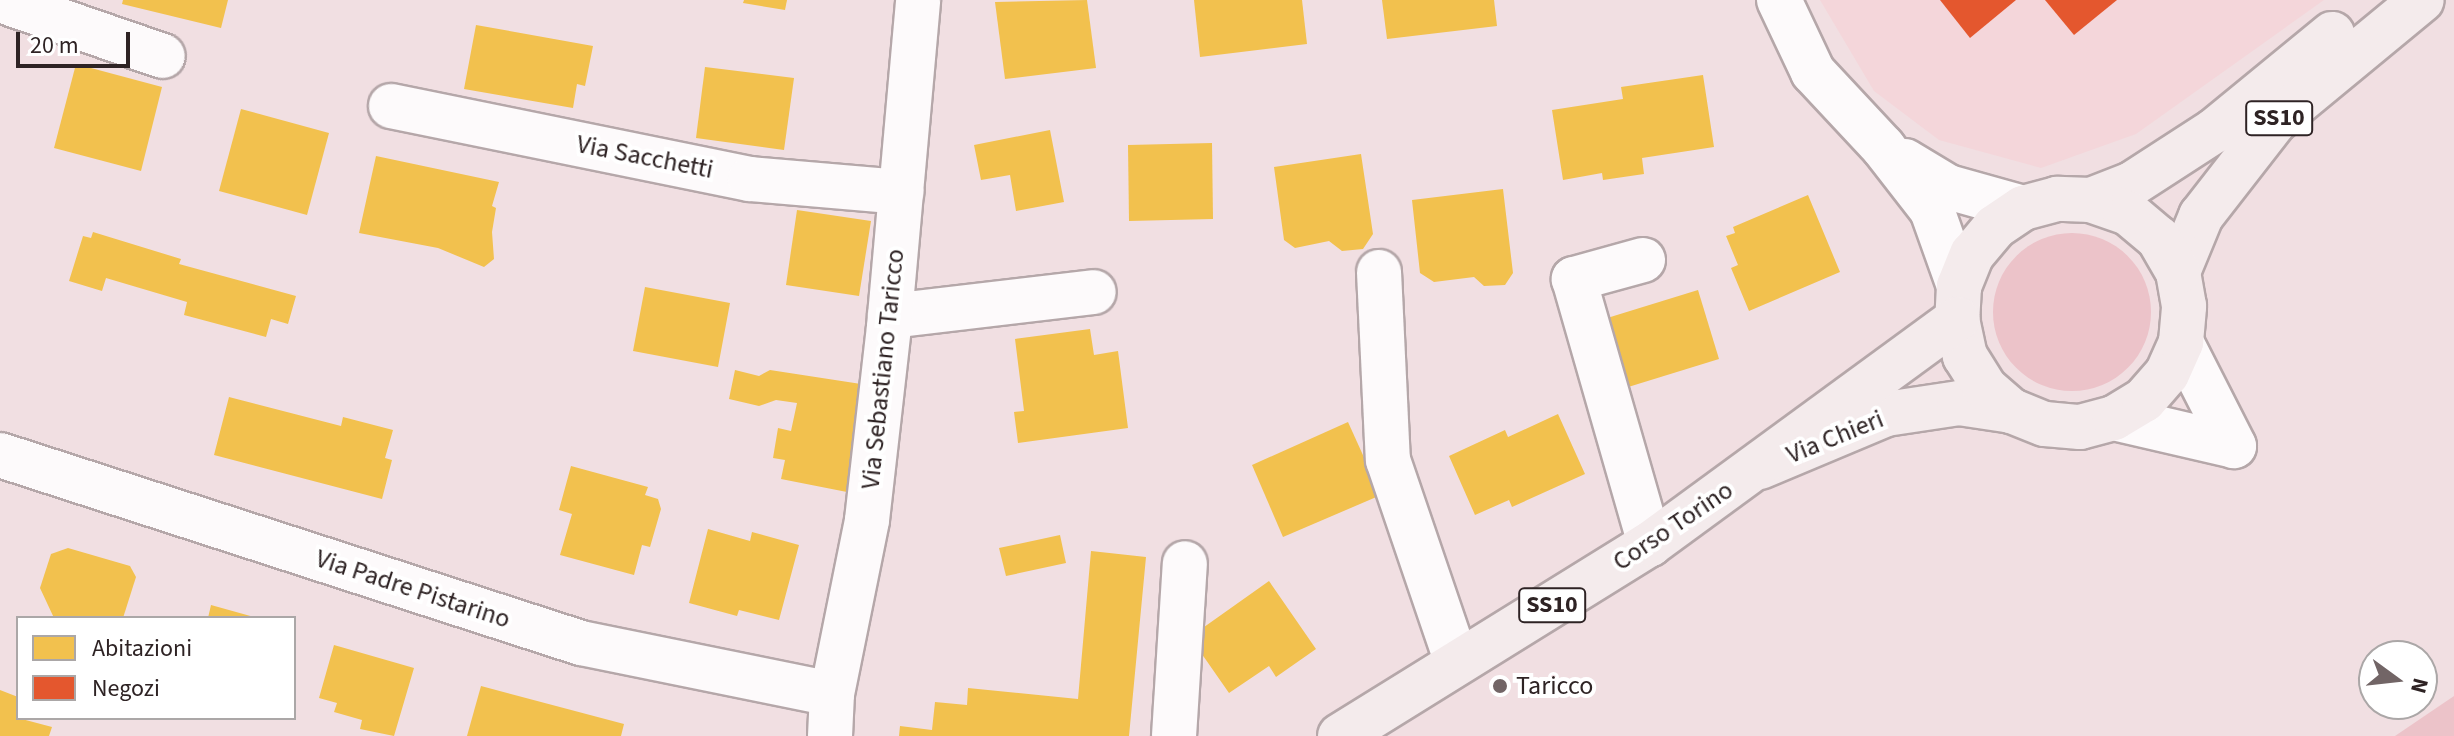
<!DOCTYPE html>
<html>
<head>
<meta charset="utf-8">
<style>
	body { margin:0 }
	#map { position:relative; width:2454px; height:736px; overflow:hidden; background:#f1dfe2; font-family:"Source Sans 3",sans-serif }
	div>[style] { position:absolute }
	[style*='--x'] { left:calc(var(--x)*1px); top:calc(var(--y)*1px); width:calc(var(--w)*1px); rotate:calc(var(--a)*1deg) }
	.built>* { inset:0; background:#f4d6da }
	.green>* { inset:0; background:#ecc3c9 }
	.round { border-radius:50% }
	.homes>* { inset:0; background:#f2c14e }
	.shops>* { inset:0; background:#e4572e }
	.roads { filter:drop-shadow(2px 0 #b5a7a9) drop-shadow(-2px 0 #b5a7a9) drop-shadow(0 2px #b5a7a9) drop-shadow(0 -2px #b5a7a9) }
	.minor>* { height:44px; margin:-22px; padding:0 22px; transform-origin:22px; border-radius:22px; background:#fdfafb }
	.major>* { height:44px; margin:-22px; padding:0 22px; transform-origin:22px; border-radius:22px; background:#f4ebec }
	.dots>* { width:22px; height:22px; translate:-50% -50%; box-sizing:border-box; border:4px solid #fff; border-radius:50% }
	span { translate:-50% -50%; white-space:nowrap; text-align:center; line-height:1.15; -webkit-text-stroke:8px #fff; paint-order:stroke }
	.shield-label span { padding:2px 6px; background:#fff; border:2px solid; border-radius:6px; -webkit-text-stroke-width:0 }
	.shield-label { font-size:24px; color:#2e2324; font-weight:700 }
	.street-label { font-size:26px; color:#2e2324 }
	.poi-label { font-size:26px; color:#2e2324 }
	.left { translate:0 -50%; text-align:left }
	.legend { position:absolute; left:16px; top:616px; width:280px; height:104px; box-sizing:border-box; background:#fff; border:2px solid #aba7a7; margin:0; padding:10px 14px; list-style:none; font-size:24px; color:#2e2324 }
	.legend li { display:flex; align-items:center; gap:16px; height:40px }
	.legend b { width:40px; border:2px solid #aba7a7 }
	.north { position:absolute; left:2358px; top:640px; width:80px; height:80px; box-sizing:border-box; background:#fff; border:2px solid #aba7a7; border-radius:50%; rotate:105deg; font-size:22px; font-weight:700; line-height:32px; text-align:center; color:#2e2324 }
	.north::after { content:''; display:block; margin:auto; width:28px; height:36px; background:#726566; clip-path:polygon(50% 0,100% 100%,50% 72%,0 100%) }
	.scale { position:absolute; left:16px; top:32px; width:114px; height:36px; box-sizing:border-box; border:4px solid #2e2324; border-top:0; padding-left:10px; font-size:24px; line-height:28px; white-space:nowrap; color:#2e2324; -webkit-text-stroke:6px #fff; paint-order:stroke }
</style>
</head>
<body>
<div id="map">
	<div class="built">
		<i style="clip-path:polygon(1820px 0,2324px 0,2136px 134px,2041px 168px,1939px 140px,1874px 91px)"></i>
	</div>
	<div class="green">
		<i class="round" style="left:1993px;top:233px;width:158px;height:158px"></i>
		<i style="clip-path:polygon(2454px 696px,2454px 736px,2395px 736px)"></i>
	</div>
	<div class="homes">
		<i style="clip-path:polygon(123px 0,228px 0,221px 28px,122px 4px)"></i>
		<i style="clip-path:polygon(744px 0,787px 0,785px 10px,743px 3px)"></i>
		<i style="clip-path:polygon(1087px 0,1096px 68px,1005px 79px,995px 2px)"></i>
		<i style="clip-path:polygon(1194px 0,1302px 0,1307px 44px,1200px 57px)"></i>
		<i style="clip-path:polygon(1382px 0,1494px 0,1497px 26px,1387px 39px)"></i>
		<i style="clip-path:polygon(476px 25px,593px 46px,585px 86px,577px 84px,573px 108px,464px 89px)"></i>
		<i style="clip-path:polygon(76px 64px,162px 87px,141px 171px,54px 148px)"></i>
		<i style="clip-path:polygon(705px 67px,794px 78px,784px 150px,696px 138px)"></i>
		<i style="clip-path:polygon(1703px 75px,1714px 147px,1642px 158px,1644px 174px,1603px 180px,1602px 173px,1563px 180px,1552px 110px,1623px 99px,1621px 87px)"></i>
		<i style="clip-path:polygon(241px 109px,329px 133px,307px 215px,219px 191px)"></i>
		<i style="clip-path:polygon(1050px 130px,1064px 202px,1016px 211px,1010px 175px,981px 180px,974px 145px)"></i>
		<i style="clip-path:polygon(1212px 143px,1213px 219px,1129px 221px,1128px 145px)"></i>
		<i style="clip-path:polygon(1361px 154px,1373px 234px,1363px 249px,1342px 251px,1329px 241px,1295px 248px,1284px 240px,1274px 167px)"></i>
		<i style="clip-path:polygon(376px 156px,499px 182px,492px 206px,496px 208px,492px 232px,494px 259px,484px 267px,438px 248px,359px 233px)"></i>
		<i style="clip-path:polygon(1503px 189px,1513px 273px,1505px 285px,1484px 286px,1474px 277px,1434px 282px,1420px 273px,1412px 200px)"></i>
		<i style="clip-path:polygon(1808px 195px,1840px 272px,1749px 311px,1731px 268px,1738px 265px,1726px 236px,1735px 233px,1733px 227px)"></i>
		<i style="clip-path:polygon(797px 210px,871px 221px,859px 296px,786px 285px)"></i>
		<i style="clip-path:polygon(93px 232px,181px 259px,179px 264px,296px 296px,288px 324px,271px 319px,266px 337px,184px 315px,187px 302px,106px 278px,102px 291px,69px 281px,83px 236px,91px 238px)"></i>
		<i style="clip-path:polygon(645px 287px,730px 303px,718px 367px,633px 351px)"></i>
		<i style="clip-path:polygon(1698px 290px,1719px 359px,1625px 388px,1604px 319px)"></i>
		<i style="clip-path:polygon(1090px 329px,1094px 355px,1118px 351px,1128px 428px,1018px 443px,1014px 412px,1024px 411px,1015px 339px)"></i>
		<i style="clip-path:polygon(735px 370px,759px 376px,770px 370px,861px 384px,852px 493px,781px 479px,785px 460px,773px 458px,778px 428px,791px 431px,797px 403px,776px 400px,759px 406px,729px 399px)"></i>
		<i style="clip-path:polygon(229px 397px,341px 426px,343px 417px,393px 430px,385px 458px,392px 460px,382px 499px,214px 455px)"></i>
		<i style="clip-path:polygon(1558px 414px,1585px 474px,1512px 507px,1509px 500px,1475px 515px,1449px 456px,1505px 430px,1508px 437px)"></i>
		<i style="clip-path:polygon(1348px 422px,1381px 495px,1283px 537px,1252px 465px)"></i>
		<i style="clip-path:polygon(571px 466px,648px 487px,645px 495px,658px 499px,661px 509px,650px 547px,642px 545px,634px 575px,560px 555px,572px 514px,559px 510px)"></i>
		<i style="clip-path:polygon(708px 529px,750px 541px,752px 532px,799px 545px,779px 620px,739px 610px,737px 616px,689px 603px)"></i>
		<i style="clip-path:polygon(1060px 535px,1066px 563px,1006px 576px,999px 548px)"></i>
		<i style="clip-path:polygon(68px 548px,130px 566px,136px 577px,123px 618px,54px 618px,40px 588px,51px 554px)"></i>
		<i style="clip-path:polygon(1091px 551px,1146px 557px,1129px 736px,899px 736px,900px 726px,932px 730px,935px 702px,967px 705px,968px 688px,1078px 699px)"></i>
		<i style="clip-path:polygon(1269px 581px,1316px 649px,1276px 677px,1269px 666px,1229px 693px,1190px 637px)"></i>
		<i style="clip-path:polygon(211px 605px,254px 617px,254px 618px,208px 618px)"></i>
		<i style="clip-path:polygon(334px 645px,414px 668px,394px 736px,360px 729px,362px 720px,334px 712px,337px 703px,319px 698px)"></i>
		<i style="clip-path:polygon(481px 686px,624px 724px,621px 736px,467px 736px)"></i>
		<i style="clip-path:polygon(0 690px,18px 697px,18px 718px,52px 727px,49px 736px,0 736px)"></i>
	</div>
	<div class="shops">
		<i style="clip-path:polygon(1940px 0,2016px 0,1970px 38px)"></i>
		<i style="clip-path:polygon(2045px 0,2117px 0,2074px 35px)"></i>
	</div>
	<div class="roads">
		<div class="minor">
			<i style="--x:0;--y:0;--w:172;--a:19"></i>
			<i style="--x:1779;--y:0;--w:80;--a:64.7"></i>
			<i style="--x:1813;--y:72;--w:103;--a:47"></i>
			<i style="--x:1883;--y:147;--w:80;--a:52.1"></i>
			<i style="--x:1932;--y:210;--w:81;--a:70.4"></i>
			<i style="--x:391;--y:106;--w:366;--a:11.5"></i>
			<i style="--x:750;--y:179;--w:152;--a:4.9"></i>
			<i style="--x:1905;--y:161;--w:50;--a:31.2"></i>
			<i style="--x:1948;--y:187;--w:78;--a:15.6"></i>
			<i style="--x:1643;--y:260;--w:72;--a:164.6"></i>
			<i style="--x:1574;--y:279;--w:276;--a:74"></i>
			<i style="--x:1379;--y:272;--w:188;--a:87.3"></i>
			<i style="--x:1388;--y:460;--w:214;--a:71.2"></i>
			<i style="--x:890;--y:316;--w:205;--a:-6.7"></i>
			<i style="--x:2181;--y:342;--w:117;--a:63"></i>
			<i style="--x:2114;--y:418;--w:123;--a:13.1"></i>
			<i style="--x:0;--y:455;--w:611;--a:17.93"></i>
			<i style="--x:581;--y:643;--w:256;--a:11.5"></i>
			<i style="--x:830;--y:736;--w:42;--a:-87.3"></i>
			<i style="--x:832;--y:694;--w:177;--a:-78.6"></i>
			<i style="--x:867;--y:520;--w:194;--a:-83.5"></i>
			<i style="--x:889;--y:327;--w:328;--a:-84.9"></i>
			<i style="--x:1174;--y:736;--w:173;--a:-86.4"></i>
		</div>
		<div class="major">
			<i style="--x:2091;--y:200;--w:44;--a:-21.3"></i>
			<i style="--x:2132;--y:184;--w:98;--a:-32.9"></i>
			<i style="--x:2214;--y:131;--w:153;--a:-39.4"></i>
			<i style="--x:2178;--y:272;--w:61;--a:-67.7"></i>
			<i style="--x:2201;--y:216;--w:120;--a:-52.1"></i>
			<i style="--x:2275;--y:121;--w:190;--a:-39.5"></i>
			<i style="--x:1760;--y:467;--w:137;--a:-22.8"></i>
			<i style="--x:1886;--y:414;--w:74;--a:-8.6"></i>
			<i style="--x:1959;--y:403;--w:54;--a:8.6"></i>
			<i style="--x:2012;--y:411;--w:35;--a:22"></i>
			<i style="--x:2045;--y:424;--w:35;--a:5"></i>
			<i style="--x:2080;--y:427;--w:35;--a:-15"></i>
			<i style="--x:2114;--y:418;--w:35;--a:-31"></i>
			<i style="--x:2144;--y:400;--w:35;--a:-49"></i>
			<i style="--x:2167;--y:374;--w:35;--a:-66"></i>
			<i style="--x:2181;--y:342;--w:36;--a:-85"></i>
			<i style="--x:2184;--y:306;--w:35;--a:-100"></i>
			<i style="--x:2178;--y:272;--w:39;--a:-120"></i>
			<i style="--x:2158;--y:238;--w:39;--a:-140"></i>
			<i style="--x:2128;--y:213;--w:39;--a:-161"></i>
			<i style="--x:2091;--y:200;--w:34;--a:-178"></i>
			<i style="--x:2057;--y:199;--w:35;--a:165"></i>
			<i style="--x:2023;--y:208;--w:34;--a:146"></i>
			<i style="--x:1995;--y:227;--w:35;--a:130"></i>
			<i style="--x:1972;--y:254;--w:35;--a:112"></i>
			<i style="--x:1959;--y:286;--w:33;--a:93"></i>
			<i style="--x:1957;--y:319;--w:38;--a:78"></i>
			<i style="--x:1965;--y:356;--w:36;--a:58"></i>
			<i style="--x:1984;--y:387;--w:37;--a:41"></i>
			<i style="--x:1340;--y:736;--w:365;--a:-31.8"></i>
			<i style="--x:1650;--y:544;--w:381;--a:-36.2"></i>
		</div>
	</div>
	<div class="dots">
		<i style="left:1500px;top:686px;background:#726566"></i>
	</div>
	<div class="shield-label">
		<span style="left:2279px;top:118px">SS10</span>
		<span style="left:1552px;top:605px">SS10</span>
	</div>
	<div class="street-label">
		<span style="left:645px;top:157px;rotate:11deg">Via Sacchetti</span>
		<span style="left:883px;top:369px;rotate:-84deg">Via Sebastiano Taricco</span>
		<span style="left:1835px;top:437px;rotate:-22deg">Via Chieri</span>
		<span style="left:1673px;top:526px;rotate:-34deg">Corso Torino</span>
		<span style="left:413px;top:589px;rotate:18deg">Via Padre Pistarino</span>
	</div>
	<div class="poi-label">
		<span class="left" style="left:1516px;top:686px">Taricco</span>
	</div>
	<ul class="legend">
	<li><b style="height:22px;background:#f2c14e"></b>Abitazioni</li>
	<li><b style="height:22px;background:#e4572e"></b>Negozi</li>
	</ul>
	<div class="north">N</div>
	<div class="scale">20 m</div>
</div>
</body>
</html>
